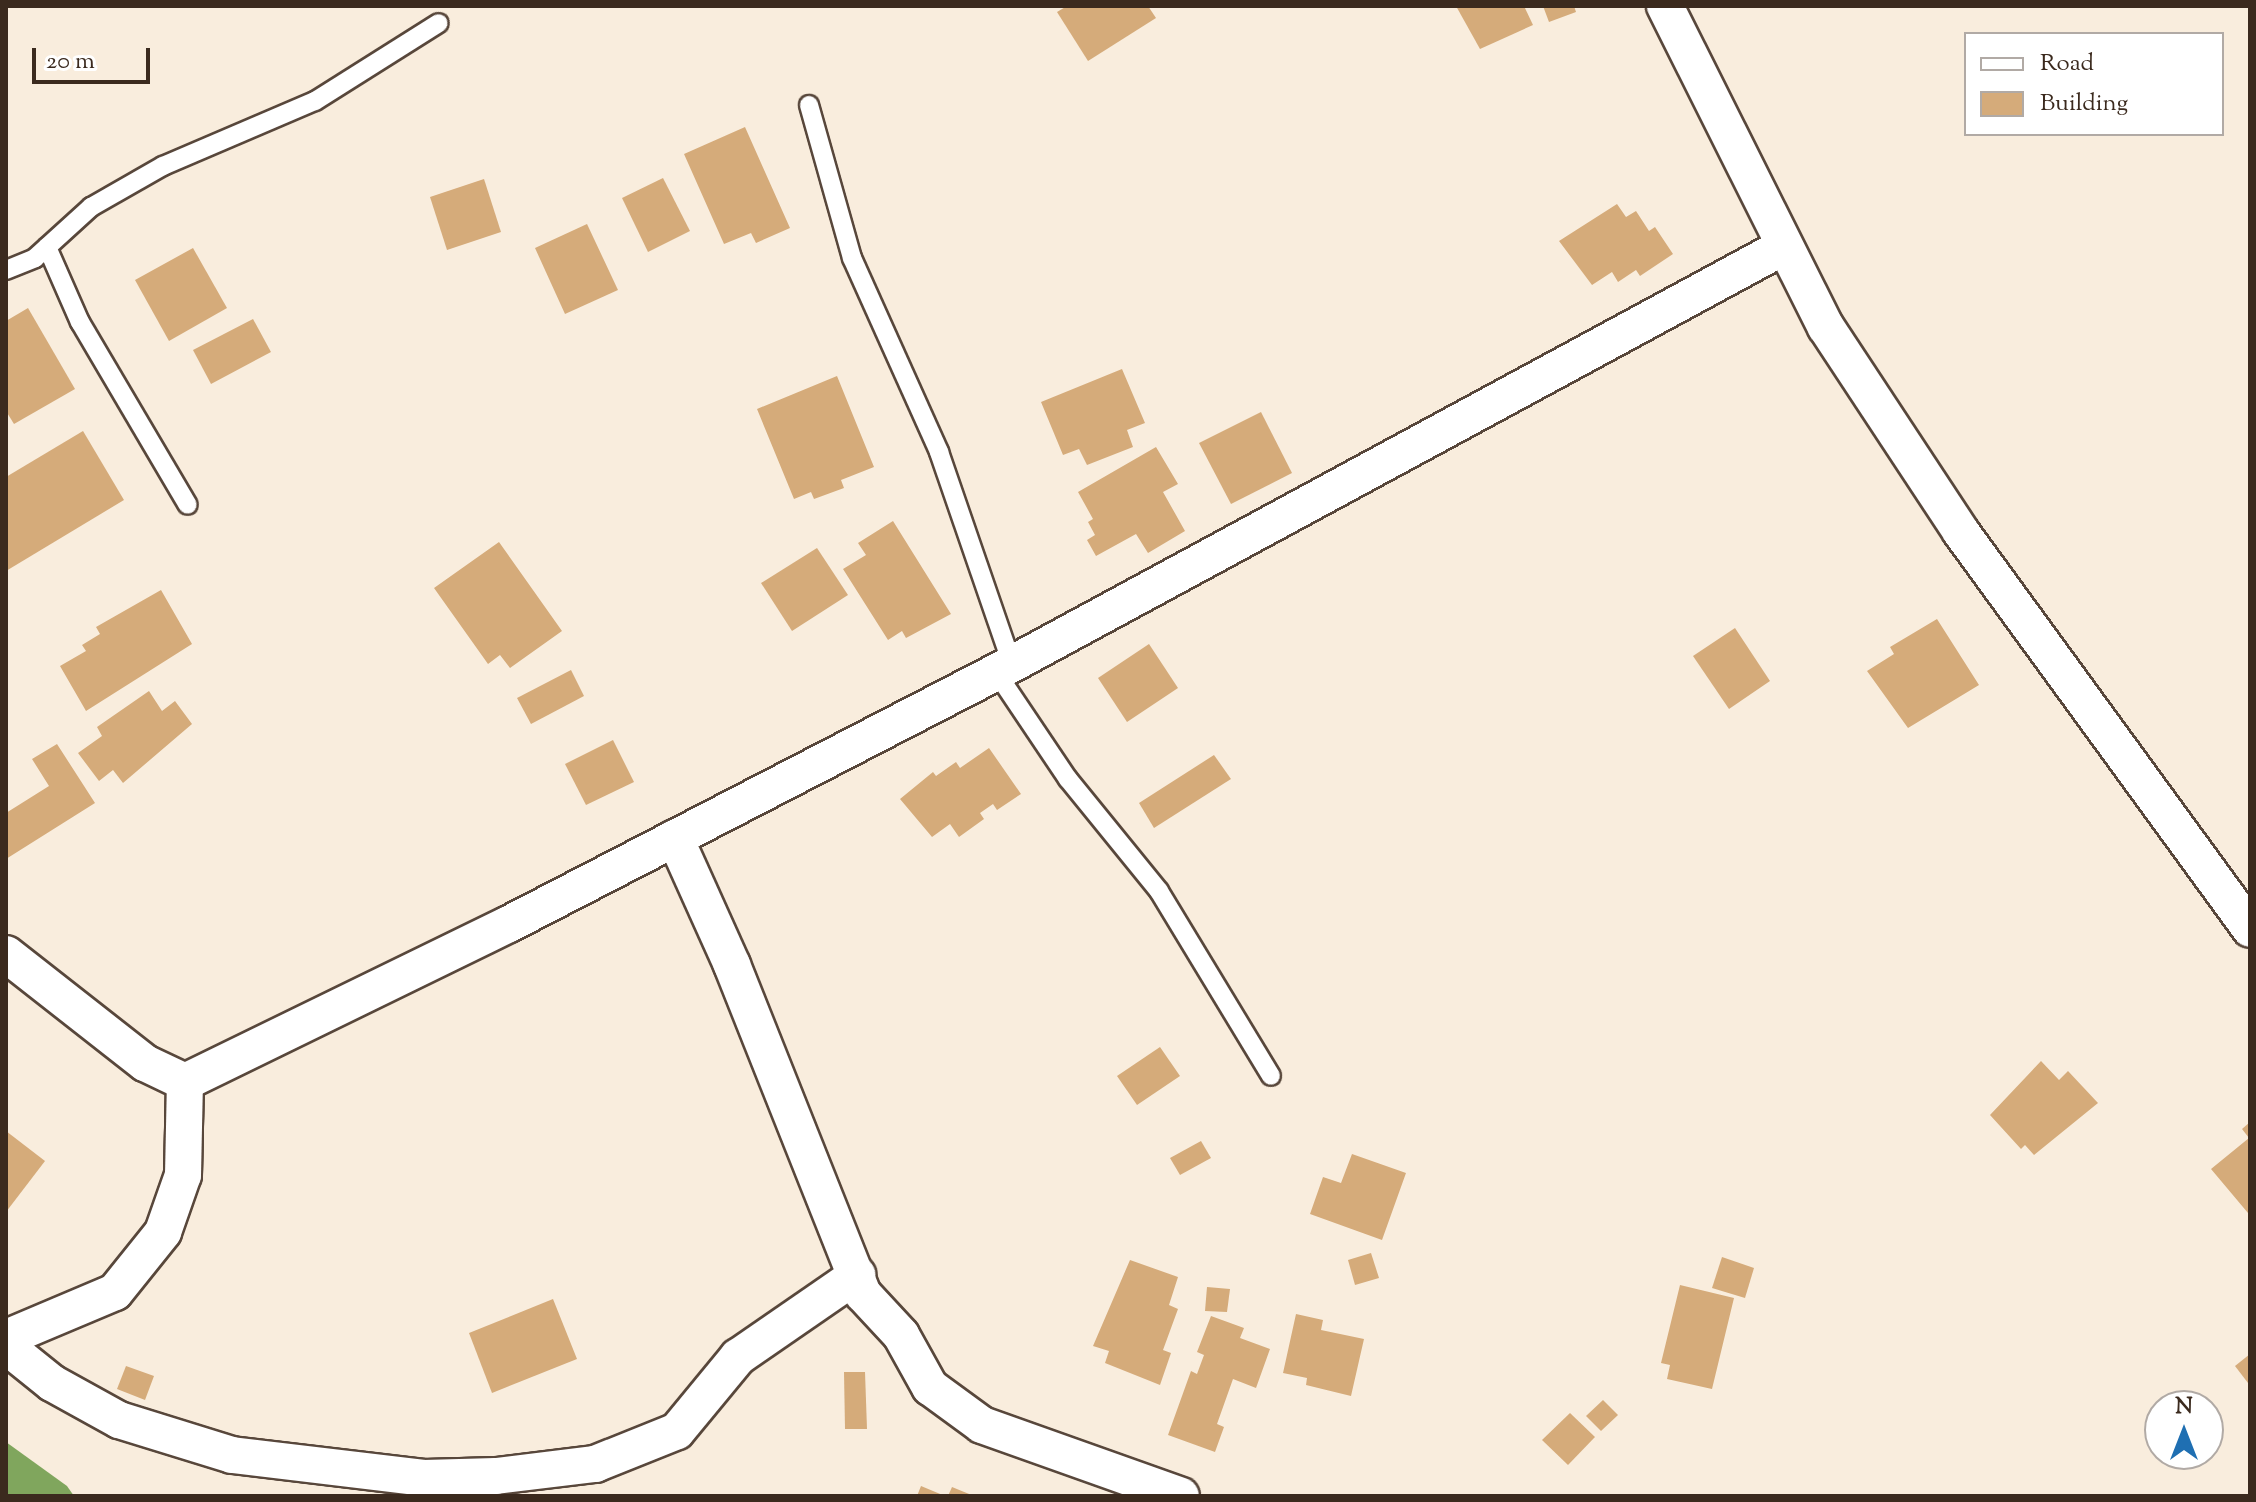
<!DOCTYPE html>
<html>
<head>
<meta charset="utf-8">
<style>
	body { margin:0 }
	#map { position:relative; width:2256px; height:1502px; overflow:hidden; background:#f9eddd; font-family:"Sorts Mill Goudy",serif }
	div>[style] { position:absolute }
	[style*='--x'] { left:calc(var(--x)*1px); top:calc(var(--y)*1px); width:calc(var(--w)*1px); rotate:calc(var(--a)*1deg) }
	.forest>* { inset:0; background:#80a65d }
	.building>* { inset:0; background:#d5ab7a }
	.roads { filter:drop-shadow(2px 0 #58473b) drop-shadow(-2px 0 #58473b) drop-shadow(0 2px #58473b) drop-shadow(0 -2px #58473b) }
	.service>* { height:18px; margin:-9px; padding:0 9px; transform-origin:9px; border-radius:9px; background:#fff }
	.minor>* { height:36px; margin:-18px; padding:0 18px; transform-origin:18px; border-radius:18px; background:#fff }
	span { translate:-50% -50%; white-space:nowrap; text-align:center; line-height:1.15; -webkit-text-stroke:6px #fff; paint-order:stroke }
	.frame { position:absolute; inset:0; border:8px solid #3b2a1e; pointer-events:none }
	.legend { position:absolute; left:1964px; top:32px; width:260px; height:104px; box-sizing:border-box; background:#fff; border:2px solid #b1aaa5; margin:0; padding:10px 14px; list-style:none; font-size:24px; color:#3b2a1e }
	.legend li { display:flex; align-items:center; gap:16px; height:40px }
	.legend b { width:40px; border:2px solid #b1aaa5 }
	.north { position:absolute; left:2144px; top:1390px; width:80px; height:80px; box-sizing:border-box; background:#fff; border:2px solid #b1aaa5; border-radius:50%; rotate:0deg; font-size:22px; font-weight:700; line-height:32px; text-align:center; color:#3b2a1e }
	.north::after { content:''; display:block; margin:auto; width:28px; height:36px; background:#1f6fb2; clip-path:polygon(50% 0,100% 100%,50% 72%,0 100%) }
	.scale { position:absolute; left:32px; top:48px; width:118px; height:36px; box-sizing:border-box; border:4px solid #3b2a1e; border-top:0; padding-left:10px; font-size:24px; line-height:28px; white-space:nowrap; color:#3b2a1e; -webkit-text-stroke:6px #fff; paint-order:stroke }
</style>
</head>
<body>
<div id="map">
	<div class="forest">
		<i style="clip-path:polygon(6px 1442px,67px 1486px,74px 1496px,6px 1496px)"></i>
	</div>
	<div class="building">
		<i style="clip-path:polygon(1067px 6px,1148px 6px,1156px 18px,1088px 61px,1057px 12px)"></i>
		<i style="clip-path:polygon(1456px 6px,1524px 6px,1533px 25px,1480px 49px)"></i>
		<i style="clip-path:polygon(1543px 6px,1574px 6px,1576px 12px,1549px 22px)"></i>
		<i style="clip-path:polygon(745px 127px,790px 228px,756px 243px,751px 233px,724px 244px,684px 154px)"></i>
		<i style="clip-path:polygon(663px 178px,690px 231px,648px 252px,622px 198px)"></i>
		<i style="clip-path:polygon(484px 179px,501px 232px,447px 250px,430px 197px)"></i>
		<i style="clip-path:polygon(1617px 204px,1626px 217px,1636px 211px,1649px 231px,1655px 227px,1673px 254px,1640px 276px,1636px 270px,1618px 282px,1612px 272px,1592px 285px,1559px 241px)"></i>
		<i style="clip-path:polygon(587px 224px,618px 290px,565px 314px,535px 248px)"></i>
		<i style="clip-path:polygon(193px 248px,227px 308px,169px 341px,135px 280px)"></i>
		<i style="clip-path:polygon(28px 308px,75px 389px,14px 424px,6px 411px,6px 321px)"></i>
		<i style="clip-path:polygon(253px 319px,271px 352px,211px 384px,193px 350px)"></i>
		<i style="clip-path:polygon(1122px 369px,1145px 423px,1127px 430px,1133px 447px,1087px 465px,1079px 449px,1063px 455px,1041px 402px)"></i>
		<i style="clip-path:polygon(837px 376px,874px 467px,841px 480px,844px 488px,814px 499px,811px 492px,794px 499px,757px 409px)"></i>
		<i style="clip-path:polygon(1261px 412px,1292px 473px,1231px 504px,1199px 443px)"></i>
		<i style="clip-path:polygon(83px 431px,124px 500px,6px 571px,6px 477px)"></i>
		<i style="clip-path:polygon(1156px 447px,1178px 484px,1163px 492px,1185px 531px,1148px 553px,1136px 534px,1096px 556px,1087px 540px,1095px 535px,1088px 522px,1093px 519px,1078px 492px)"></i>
		<i style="clip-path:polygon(893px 521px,951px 614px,906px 638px,902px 631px,888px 640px,843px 569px,866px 555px,858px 543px)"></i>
		<i style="clip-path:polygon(499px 542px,562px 631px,510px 668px,500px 655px,488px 664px,434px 588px)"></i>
		<i style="clip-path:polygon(817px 548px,848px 595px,792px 631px,761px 583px)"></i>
		<i style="clip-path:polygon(161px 590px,192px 644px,86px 711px,60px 666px,86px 651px,82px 645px,100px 634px,96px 627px)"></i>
		<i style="clip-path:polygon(1937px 619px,1979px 685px,1908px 728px,1867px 671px,1894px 654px,1890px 647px)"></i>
		<i style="clip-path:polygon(1735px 628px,1770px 681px,1729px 709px,1693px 656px)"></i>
		<i style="clip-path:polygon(1149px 644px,1178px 688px,1127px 722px,1098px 678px)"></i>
		<i style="clip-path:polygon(571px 670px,584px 696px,531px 724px,517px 698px)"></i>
		<i style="clip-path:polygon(149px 691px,162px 711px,175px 701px,192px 724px,123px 783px,113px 770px,99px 781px,78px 753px,102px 736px,97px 727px)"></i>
		<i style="clip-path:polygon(613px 740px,634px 782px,586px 805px,565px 764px)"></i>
		<i style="clip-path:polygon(57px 744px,95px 803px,6px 859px,6px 813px,49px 786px,32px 759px)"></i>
		<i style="clip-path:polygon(989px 748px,1021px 794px,997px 810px,993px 804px,980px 813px,984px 819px,959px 837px,950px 824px,932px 837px,900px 799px,933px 772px,936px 776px,956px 762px,960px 768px)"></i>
		<i style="clip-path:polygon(1214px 755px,1231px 779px,1154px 828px,1139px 803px)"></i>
		<i style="clip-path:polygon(1160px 1047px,1180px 1076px,1137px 1105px,1117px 1076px)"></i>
		<i style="clip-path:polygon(2041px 1061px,2059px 1080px,2068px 1071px,2098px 1103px,2034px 1155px,2025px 1145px,2021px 1149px,1990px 1115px)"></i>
		<i style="clip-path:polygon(2250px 1122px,2250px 1211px,2248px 1213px,2211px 1169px,2249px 1138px,2242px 1129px)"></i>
		<i style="clip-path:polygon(6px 1131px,45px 1161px,6px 1212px)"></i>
		<i style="clip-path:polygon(1201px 1141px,1211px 1158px,1180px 1175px,1170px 1158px)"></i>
		<i style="clip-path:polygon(1352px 1154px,1406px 1173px,1382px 1240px,1310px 1214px,1323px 1177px,1341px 1183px)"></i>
		<i style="clip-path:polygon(1371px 1253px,1379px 1278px,1355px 1285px,1348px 1260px)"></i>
		<i style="clip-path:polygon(1722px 1257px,1754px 1268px,1745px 1298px,1712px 1288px)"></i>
		<i style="clip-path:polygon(1130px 1260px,1178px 1277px,1169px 1305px,1178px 1309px,1163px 1350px,1171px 1353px,1160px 1385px,1105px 1363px,1109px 1351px,1093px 1346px)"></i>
		<i style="clip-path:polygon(1680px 1285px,1734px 1298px,1712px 1389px,1667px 1379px,1670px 1365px,1661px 1363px)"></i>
		<i style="clip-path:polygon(1207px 1287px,1230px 1289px,1227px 1312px,1205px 1311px)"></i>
		<i style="clip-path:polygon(553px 1299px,577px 1359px,492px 1393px,469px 1333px)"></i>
		<i style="clip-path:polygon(1296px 1314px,1323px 1320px,1321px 1330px,1364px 1339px,1351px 1396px,1306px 1385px,1307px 1378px,1283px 1373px)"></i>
		<i style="clip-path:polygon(1211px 1316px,1244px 1328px,1240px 1338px,1270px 1349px,1256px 1388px,1233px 1379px,1217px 1424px,1224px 1427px,1215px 1452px,1168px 1435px,1191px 1371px,1197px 1374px,1204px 1355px,1197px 1352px)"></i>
		<i style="clip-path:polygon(2250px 1354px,2250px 1381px,2248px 1383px,2235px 1366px)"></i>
		<i style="clip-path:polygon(126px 1366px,154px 1376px,145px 1400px,117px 1389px)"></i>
		<i style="clip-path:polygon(844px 1372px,865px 1372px,867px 1429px,845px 1429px)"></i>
		<i style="clip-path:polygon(1603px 1400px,1618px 1415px,1601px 1431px,1586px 1416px)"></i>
		<i style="clip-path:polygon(1570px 1413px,1595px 1437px,1568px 1465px,1542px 1440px)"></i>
		<i style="clip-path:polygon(921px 1486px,945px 1496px,917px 1496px)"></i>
		<i style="clip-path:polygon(952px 1487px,974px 1496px,948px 1496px)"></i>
	</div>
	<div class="roads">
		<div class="service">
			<i style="--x:809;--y:105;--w:159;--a:74.3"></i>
			<i style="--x:852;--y:258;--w:213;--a:65.8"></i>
			<i style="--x:939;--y:452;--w:224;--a:71"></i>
			<i style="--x:47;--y:247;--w:82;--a:66.3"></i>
			<i style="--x:80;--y:322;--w:212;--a:59.5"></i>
			<i style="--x:6;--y:270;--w:31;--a:-22"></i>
			<i style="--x:35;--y:258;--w:76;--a:-42.3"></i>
			<i style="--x:91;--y:207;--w:83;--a:-29.7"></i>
			<i style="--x:163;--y:166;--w:165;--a:-23.2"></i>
			<i style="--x:315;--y:101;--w:146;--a:-32.2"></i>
			<i style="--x:996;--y:672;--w:129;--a:56.1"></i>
			<i style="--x:1068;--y:779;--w:144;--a:50.9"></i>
			<i style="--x:1159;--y:891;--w:216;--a:58.8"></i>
		</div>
		<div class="minor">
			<i style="--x:1665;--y:6;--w:359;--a:63.4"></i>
			<i style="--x:1826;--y:327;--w:245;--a:56.6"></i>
			<i style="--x:1961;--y:532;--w:491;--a:53.9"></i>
			<i style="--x:675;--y:838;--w:139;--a:65.8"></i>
			<i style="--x:732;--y:965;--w:354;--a:68.3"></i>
			<i style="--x:863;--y:1294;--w:56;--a:47.2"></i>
			<i style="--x:901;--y:1335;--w:60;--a:60.9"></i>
			<i style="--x:930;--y:1387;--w:64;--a:36.2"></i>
			<i style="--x:982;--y:1425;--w:211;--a:19.6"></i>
			<i style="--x:6;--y:954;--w:177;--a:38.1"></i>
			<i style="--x:145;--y:1063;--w:44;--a:25.4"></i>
			<i style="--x:185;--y:1082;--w:360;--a:-26"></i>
			<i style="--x:509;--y:924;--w:566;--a:-27.33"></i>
			<i style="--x:1012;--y:664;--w:877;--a:-28.41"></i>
			<i style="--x:6;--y:1338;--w:118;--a:-22.9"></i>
			<i style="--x:115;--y:1292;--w:77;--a:-51.3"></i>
			<i style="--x:163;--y:1232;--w:60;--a:-70.7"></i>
			<i style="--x:183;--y:1175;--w:93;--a:-88.8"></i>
			<i style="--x:6;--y:1346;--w:59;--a:38.8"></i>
			<i style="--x:52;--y:1383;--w:77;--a:28.9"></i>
			<i style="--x:119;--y:1420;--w:118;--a:17.2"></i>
			<i style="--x:232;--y:1455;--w:193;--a:6.8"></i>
			<i style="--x:424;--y:1478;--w:72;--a:-1.6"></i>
			<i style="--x:496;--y:1476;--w:100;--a:-6.9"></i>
			<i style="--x:595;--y:1464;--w:88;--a:-21.9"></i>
			<i style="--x:677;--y:1431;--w:96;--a:-50.5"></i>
			<i style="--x:738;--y:1357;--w:145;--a:-34.6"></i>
		</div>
	</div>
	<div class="frame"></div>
	<ul class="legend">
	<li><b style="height:10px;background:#fff"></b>Road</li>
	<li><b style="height:22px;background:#d5ab7a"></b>Building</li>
	</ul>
	<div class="north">N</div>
	<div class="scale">20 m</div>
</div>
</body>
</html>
